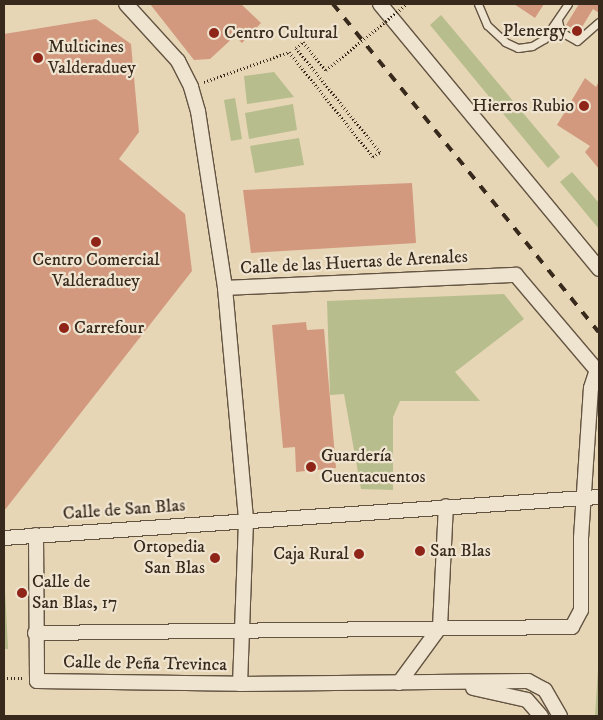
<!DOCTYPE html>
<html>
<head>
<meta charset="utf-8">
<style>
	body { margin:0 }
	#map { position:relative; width:603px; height:720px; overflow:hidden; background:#e7d6b5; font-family:"IM FELL DW Pica",serif }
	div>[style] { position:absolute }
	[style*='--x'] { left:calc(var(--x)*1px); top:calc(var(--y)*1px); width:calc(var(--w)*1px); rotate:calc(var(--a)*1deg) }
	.green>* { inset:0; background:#b7bd8c }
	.building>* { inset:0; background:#d2997f }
	.path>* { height:3px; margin-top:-1.5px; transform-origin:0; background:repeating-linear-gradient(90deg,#37291c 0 1px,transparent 0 3.5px) }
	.roads { filter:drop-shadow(1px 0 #635442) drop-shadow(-1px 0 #635442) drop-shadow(0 1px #635442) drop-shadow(0 -1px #635442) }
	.lane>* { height:7px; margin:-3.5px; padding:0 3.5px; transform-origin:3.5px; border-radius:3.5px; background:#efe4cf }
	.street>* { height:14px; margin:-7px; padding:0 7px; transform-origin:7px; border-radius:7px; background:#efe4cf }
	.rail>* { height:4px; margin-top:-2px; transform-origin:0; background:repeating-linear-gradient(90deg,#37291c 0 9px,transparent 0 18px) }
	.path-bridge>* { height:3px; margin-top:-1.5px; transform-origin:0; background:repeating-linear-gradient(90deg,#37291c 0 1px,transparent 0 3.5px) }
	.dots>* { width:14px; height:14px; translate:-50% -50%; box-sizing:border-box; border:2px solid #efe4cf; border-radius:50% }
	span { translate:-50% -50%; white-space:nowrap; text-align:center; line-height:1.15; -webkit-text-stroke:4.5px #efe4cf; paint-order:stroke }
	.poi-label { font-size:18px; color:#37291c }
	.right { translate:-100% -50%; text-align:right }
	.left { translate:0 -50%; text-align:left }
	.street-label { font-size:18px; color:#37291c }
	.frame { position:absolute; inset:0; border:5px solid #37291c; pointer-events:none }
</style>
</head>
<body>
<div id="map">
	<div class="green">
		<i style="clip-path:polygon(441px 15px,560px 157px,548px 168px,430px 25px)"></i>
		<i style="clip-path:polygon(274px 72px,294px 97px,247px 104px,244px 76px)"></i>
		<i style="clip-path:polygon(235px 98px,242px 139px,231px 141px,224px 100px)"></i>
		<i style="clip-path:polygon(293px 104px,297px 130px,249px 139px,245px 113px)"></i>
		<i style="clip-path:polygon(299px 138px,304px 165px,255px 173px,250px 146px)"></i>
		<i style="clip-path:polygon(572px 172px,599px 203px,599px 229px,560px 182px)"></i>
		<i style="clip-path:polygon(504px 294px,524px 319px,455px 372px,480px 401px,400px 401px,393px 417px,393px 490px,361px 489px,344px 394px,330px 395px,327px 301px)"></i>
		<i style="clip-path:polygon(4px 570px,8px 649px,4px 649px)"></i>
		<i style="clip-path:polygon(598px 669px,599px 716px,595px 716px)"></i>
	</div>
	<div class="building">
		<i style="clip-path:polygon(150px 4px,241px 4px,261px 23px,242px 43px,235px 36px,210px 59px,194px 60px)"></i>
		<i style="clip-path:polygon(514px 4px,544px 4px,535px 18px)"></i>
		<i style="clip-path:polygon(579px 4px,599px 4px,599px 13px,593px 9px,579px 32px,566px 25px)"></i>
		<i style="clip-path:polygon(96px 19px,131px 44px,139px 132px,119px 159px,185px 214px,192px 271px,4px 511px,4px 34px)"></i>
		<i style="clip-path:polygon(585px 78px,596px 87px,599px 81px,599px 169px,585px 152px,590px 146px,557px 125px)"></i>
		<i style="clip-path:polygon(412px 183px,416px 243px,251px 253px,243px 190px)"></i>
		<i style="clip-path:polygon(306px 322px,307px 330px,324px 329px,336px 468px,296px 472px,295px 447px,283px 448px,272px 325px)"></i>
	</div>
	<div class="path">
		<i style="--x:204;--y:82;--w:90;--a:-19.4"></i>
		<i style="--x:4;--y:678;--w:19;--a:0"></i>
	</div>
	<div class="roads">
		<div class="lane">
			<i style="--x:478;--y:4;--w:23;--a:67"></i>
			<i style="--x:487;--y:25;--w:25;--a:43"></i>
			<i style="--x:505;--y:42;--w:14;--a:25"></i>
			<i style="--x:518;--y:48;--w:14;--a:-8"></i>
			<i style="--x:532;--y:46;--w:14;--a:-30"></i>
			<i style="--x:544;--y:39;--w:42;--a:-55.6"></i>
			<i style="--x:558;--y:21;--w:11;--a:75"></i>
			<i style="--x:561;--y:32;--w:18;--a:29"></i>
			<i style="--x:577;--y:41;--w:29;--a:-41"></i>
		</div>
		<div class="street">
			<i style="--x:126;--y:4;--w:77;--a:47.6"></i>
			<i style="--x:178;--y:61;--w:29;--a:63"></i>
			<i style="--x:191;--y:87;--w:25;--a:74"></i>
			<i style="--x:198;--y:111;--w:179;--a:81.3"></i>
			<i style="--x:225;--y:288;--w:234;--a:84.8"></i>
			<i style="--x:246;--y:521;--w:163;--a:92.1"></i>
			<i style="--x:380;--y:4;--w:344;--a:50.4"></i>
			<i style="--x:225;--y:288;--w:291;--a:-2.6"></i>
			<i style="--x:516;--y:275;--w:128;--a:49.7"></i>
			<i style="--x:36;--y:535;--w:146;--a:89.6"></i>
			<i style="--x:37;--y:681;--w:203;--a:0.8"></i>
			<i style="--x:240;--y:684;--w:288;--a:-0.6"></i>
			<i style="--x:528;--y:681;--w:19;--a:28"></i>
			<i style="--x:545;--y:690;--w:30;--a:60"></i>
			<i style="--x:4;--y:538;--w:596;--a:-3.94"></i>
			<i style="--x:35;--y:633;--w:537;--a:-0.64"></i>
			<i style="--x:572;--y:627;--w:19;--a:-62"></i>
			<i style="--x:581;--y:610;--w:72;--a:-90"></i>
			<i style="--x:581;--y:538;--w:150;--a:-86.2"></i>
			<i style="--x:591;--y:388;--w:20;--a:-72"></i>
			<i style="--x:399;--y:683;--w:69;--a:-53.8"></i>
			<i style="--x:440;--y:627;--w:121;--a:-87.2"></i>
			<i style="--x:473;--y:688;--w:55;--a:12.5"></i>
			<i style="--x:527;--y:700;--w:21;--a:49"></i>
		</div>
	</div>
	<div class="rail">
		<i style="--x:333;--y:4;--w:422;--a:51"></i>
	</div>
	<div class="path-bridge">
		<i style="--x:289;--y:52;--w:134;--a:51.3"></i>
		<i style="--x:373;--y:157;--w:9;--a:-36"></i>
		<i style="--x:380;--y:152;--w:134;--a:-128.9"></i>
		<i style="--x:296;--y:48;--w:9;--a:-41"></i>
		<i style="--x:303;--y:42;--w:36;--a:51"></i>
		<i style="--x:326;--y:70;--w:104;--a:-39.2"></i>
	</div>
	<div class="dots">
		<i style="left:577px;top:31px;background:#8f2418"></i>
		<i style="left:214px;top:33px;background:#8f2418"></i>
		<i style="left:38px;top:58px;background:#8f2418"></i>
		<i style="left:584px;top:106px;background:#8f2418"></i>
		<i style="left:96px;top:242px;background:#8f2418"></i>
		<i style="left:64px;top:328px;background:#8f2418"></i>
		<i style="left:311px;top:467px;background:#8f2418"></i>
		<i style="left:420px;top:551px;background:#8f2418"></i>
		<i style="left:359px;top:554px;background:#8f2418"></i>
		<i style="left:215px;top:558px;background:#8f2418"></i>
		<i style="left:22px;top:593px;background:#8f2418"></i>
	</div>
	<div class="poi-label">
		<span class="right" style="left:567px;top:31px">Plenergy</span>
		<span class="left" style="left:224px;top:33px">Centro Cultural</span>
		<span class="left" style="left:48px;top:58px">Multicines<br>Valderaduey</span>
		<span class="right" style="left:574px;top:106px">Hierros Rubio</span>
		<span style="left:96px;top:271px">Centro Comercial<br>Valderaduey</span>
		<span class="left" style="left:74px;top:328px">Carrefour</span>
		<span class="left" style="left:321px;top:467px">Guardería<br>Cuentacuentos</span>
		<span class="right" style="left:205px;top:558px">Ortopedia<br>San Blas</span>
		<span class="left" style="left:430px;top:551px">San Blas</span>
		<span class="right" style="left:349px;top:554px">Caja Rural</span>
		<span class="left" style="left:32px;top:593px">Calle de<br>San Blas, 17</span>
	</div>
	<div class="street-label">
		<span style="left:354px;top:263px;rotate:-3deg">Calle de las Huertas de Arenales</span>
		<span style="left:124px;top:510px;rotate:-4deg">Calle de San Blas</span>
		<span style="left:145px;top:664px;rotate:1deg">Calle de Peña Trevinca</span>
	</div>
	<div class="frame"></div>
</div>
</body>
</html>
